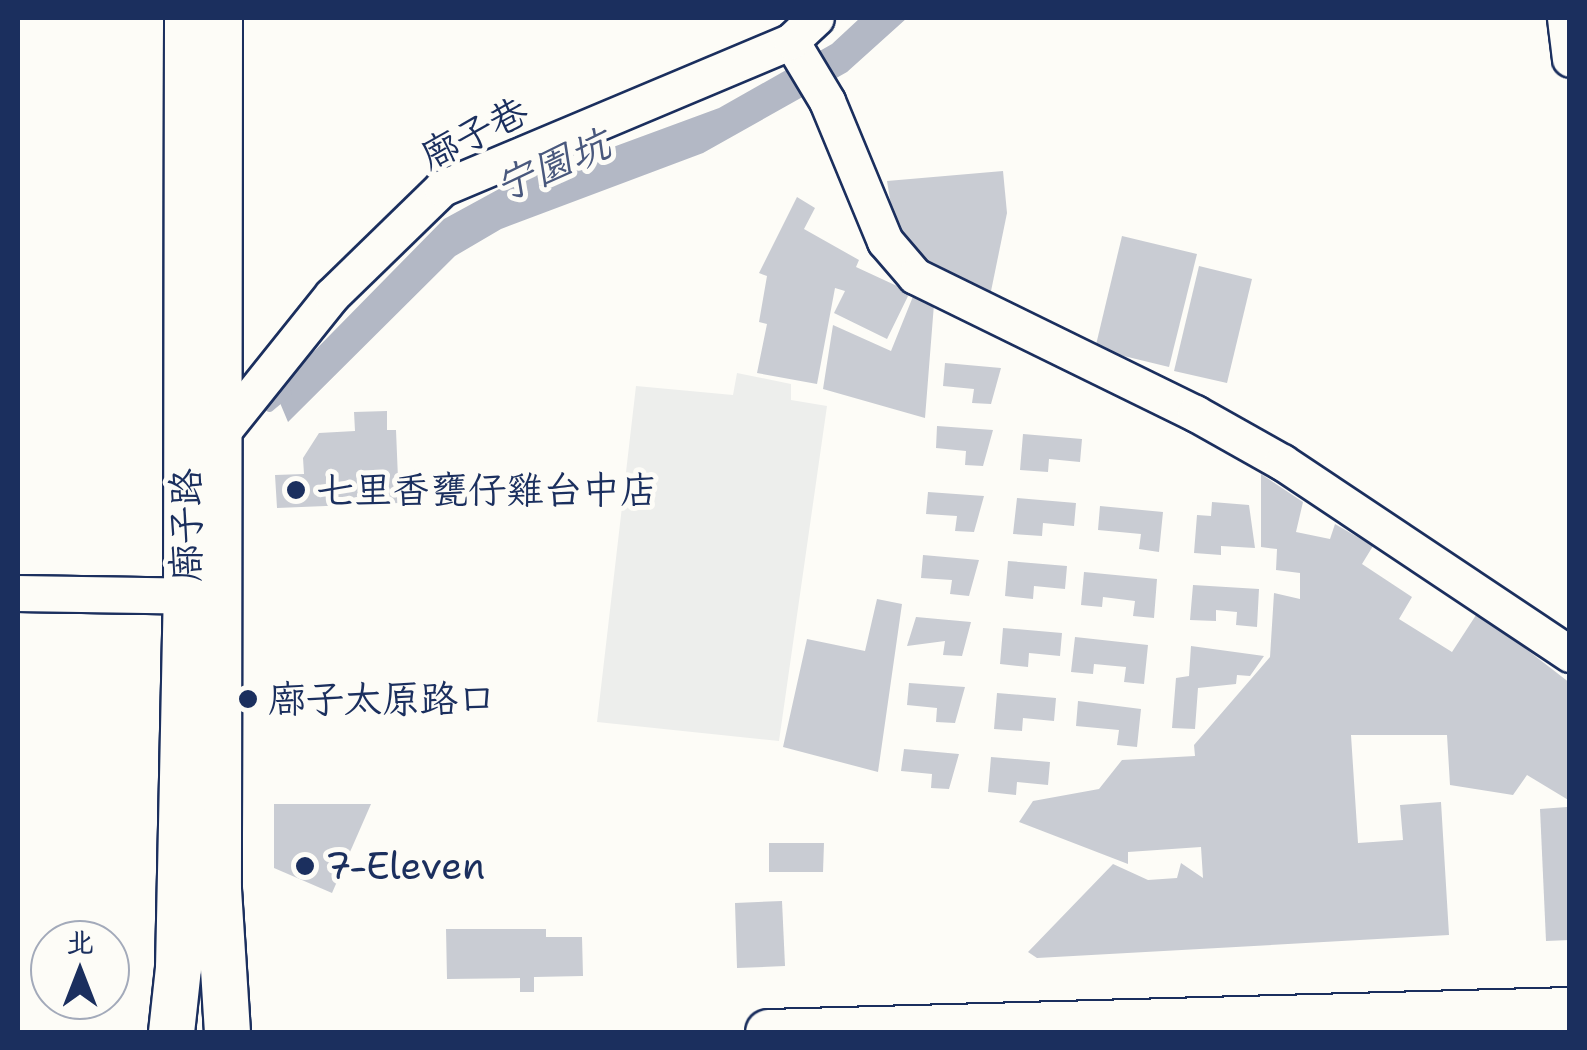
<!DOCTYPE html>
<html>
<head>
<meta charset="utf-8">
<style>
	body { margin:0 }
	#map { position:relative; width:1587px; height:1050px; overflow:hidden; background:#fdfcf7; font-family:"Shantell Sans","LXGW WenKai TC",sans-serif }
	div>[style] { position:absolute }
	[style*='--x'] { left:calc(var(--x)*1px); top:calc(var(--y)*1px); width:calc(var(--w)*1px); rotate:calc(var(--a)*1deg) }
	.built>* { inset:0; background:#edeeec }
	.water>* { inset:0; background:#b3b8c5 }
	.stream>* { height:9px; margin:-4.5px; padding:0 4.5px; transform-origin:4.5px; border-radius:4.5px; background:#b3b8c5 }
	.building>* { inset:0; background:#c9ccd3 }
	.roads { filter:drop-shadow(2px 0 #1b2f5e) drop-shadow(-2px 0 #1b2f5e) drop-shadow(0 2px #1b2f5e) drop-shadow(0 -2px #1b2f5e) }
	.minor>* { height:35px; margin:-17.5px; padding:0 17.5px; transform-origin:17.5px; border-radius:17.5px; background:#fdfcf7 }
	.major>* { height:45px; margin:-22.5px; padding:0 22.5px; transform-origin:22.5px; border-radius:22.5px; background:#fdfcf7 }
	.dots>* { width:28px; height:28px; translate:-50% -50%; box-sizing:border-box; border:5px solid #fdfcf7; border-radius:50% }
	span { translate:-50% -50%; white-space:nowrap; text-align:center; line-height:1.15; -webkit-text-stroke:10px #fdfcf7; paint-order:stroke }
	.street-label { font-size:38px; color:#1b2f5e }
	.poi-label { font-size:38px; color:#1b2f5e }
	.left { translate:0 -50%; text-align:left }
	.water-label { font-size:40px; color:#49587d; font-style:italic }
	.frame { position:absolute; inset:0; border:20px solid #1b2f5e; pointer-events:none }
	.north { position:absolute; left:30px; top:920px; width:100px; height:100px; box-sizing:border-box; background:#fdfcf7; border:2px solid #a3aaba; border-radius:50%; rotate:0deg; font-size:28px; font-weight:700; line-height:40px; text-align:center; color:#1b2f5e }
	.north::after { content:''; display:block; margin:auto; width:35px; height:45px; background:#1b2f5e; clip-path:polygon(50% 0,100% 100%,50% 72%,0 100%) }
</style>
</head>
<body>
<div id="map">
	<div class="built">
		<i style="clip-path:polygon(737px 373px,791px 384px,791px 400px,827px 406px,779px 741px,597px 722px,636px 386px,733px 395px)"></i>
	</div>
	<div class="water">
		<i style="clip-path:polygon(860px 18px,907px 18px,847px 72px,703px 153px,501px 229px,455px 256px,288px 422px,275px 391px,444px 219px,499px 189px,719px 108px,832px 44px)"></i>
	</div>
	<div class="stream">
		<i style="--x:269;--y:407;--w:23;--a:-40"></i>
	</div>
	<div class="building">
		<i style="clip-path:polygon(1003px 171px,1007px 213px,989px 301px,925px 270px,897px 242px,887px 181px)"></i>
		<i style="clip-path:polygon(797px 197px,815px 208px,804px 229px,859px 260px,856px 267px,910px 292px,887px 339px,834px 313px,845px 291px,835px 288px,817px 384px,757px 373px,767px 324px,759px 322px,767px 276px,759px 273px)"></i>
		<i style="clip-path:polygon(1122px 236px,1197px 254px,1169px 367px,1095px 349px)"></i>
		<i style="clip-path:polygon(1199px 266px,1252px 279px,1227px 383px,1174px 371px)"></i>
		<i style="clip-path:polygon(914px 294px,934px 304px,925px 418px,823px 389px,833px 325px,891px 351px)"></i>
		<i style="clip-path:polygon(945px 363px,1001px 368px,991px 404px,972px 403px,974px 389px,943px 386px)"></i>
		<i style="clip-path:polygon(387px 411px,387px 430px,396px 430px,399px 503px,277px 508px,275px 475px,304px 474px,303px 458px,319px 433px,355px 431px,354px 412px)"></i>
		<i style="clip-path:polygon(937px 426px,993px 430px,983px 466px,965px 465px,966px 451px,936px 448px)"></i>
		<i style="clip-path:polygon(1023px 434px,1082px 439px,1080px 462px,1049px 459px,1048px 472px,1020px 470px)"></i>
		<i style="clip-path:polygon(1261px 474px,1303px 502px,1296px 532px,1330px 539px,1335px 524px,1373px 546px,1362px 564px,1412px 597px,1399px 619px,1452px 652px,1478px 612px,1570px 683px,1570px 801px,1527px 775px,1513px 795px,1450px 785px,1447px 735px,1351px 735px,1358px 843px,1403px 840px,1400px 805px,1441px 802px,1449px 935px,1037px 958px,1028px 952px,1113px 864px,1148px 880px,1177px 878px,1181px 863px,1203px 878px,1201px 847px,1128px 852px,1128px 864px,1019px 822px,1033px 801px,1099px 789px,1122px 760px,1195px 756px,1194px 745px,1270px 657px,1274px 593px,1300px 599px,1300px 573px,1276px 570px,1277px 549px,1261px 547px)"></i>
		<i style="clip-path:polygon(928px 492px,984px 496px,974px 532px,955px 531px,957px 516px,926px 514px)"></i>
		<i style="clip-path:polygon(1017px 498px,1076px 503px,1074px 526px,1043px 523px,1042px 536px,1013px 534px)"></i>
		<i style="clip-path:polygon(1212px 502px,1249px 505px,1255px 548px,1221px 546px,1221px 555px,1194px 553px,1197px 515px,1211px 516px)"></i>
		<i style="clip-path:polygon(1100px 506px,1163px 512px,1159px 552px,1139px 549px,1141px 534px,1098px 530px)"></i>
		<i style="clip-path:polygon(923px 555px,979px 560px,969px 596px,950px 594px,952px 580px,921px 578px)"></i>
		<i style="clip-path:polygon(1008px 561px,1067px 566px,1065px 589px,1034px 586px,1033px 599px,1005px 596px)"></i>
		<i style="clip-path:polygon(1084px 572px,1157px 579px,1154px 618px,1133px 616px,1135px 601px,1103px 597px,1102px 607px,1081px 605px)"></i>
		<i style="clip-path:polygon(1193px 585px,1259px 589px,1257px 627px,1236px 625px,1237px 612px,1216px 610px,1216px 621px,1190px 620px)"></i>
		<i style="clip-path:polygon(877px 599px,902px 604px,878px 772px,783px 747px,807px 639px,865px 651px)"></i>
		<i style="clip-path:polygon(916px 617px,971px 622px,962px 656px,943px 655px,945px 641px,907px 646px)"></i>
		<i style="clip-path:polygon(1003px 628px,1062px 633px,1060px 656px,1029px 653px,1028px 667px,1000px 664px)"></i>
		<i style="clip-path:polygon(1075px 637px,1148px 645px,1144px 684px,1124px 682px,1126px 667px,1094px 664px,1093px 674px,1071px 672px)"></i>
		<i style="clip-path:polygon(1191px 646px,1264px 656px,1250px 676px,1237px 675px,1236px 684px,1198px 688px,1195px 729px,1172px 728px,1176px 678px,1189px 676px)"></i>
		<i style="clip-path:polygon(909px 683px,965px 687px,955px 723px,936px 722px,937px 708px,907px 705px)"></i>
		<i style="clip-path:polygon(997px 693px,1056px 698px,1054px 721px,1023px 718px,1022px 731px,994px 729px)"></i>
		<i style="clip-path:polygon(1078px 701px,1141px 709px,1137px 747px,1117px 745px,1119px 730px,1076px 726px)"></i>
		<i style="clip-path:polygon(904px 749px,959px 754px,949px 789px,931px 788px,932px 774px,901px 771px)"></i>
		<i style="clip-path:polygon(991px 757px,1050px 762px,1048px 785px,1017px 782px,1016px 795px,988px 792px)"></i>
		<i style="clip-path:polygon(274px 804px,371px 804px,332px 893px,274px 868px)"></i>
		<i style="clip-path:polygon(1567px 807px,1570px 940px,1546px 941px,1540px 809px)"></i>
		<i style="clip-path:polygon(769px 843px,824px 843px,823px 872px,769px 872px)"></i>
		<i style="clip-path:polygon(782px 901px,785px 966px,737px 968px,735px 903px)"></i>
		<i style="clip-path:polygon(446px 929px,546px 929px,546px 937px,582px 937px,583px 976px,534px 977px,534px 992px,520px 992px,520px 978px,447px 979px)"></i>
	</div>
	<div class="roads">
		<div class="minor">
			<i style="--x:1565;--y:18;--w:41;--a:83"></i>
			<i style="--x:791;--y:41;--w:70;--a:59"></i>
			<i style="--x:827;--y:101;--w:152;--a:67.5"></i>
			<i style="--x:885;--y:241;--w:46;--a:49.4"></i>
			<i style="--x:915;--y:276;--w:312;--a:26.1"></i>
			<i style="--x:1195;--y:413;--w:100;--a:29.4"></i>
			<i style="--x:1282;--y:462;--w:346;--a:33.7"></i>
			<i style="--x:207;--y:436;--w:12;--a:0"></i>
			<i style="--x:219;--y:436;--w:181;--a:-51.3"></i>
			<i style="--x:332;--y:295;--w:153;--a:-44.2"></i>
			<i style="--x:442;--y:188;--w:379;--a:-22.8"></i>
			<i style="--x:791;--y:41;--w:34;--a:-43"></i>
			<i style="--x:18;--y:593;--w:190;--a:0.9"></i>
		</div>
		<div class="major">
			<i style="--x:219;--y:18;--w:871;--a:90.07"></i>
			<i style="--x:218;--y:889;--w:143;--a:86.4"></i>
			<i style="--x:171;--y:1032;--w:64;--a:-83.8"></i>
			<i style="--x:178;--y:968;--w:372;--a:-88.8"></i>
			<i style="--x:186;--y:596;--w:578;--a:-89.9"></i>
			<i style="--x:768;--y:1032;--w:802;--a:-1.57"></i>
		</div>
	</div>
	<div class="dots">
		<i style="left:296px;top:490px;background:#1b2f5e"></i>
		<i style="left:248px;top:699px;background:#1b2f5e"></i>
		<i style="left:305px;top:866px;background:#1b2f5e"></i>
	</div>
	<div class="street-label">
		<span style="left:474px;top:133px;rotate:-26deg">廍子巷</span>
		<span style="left:186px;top:525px;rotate:-90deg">廍子路</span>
	</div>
	<div class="poi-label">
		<span class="left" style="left:316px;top:490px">七里香甕仔雞台中店</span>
		<span class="left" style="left:268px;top:699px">廍子太原路口</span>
		<span class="left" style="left:325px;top:866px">7-Eleven</span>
	</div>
	<div class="water-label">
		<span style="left:552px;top:165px;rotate:-23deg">宁園坑</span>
	</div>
	<div class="frame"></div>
	<div class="north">北</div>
</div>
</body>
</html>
